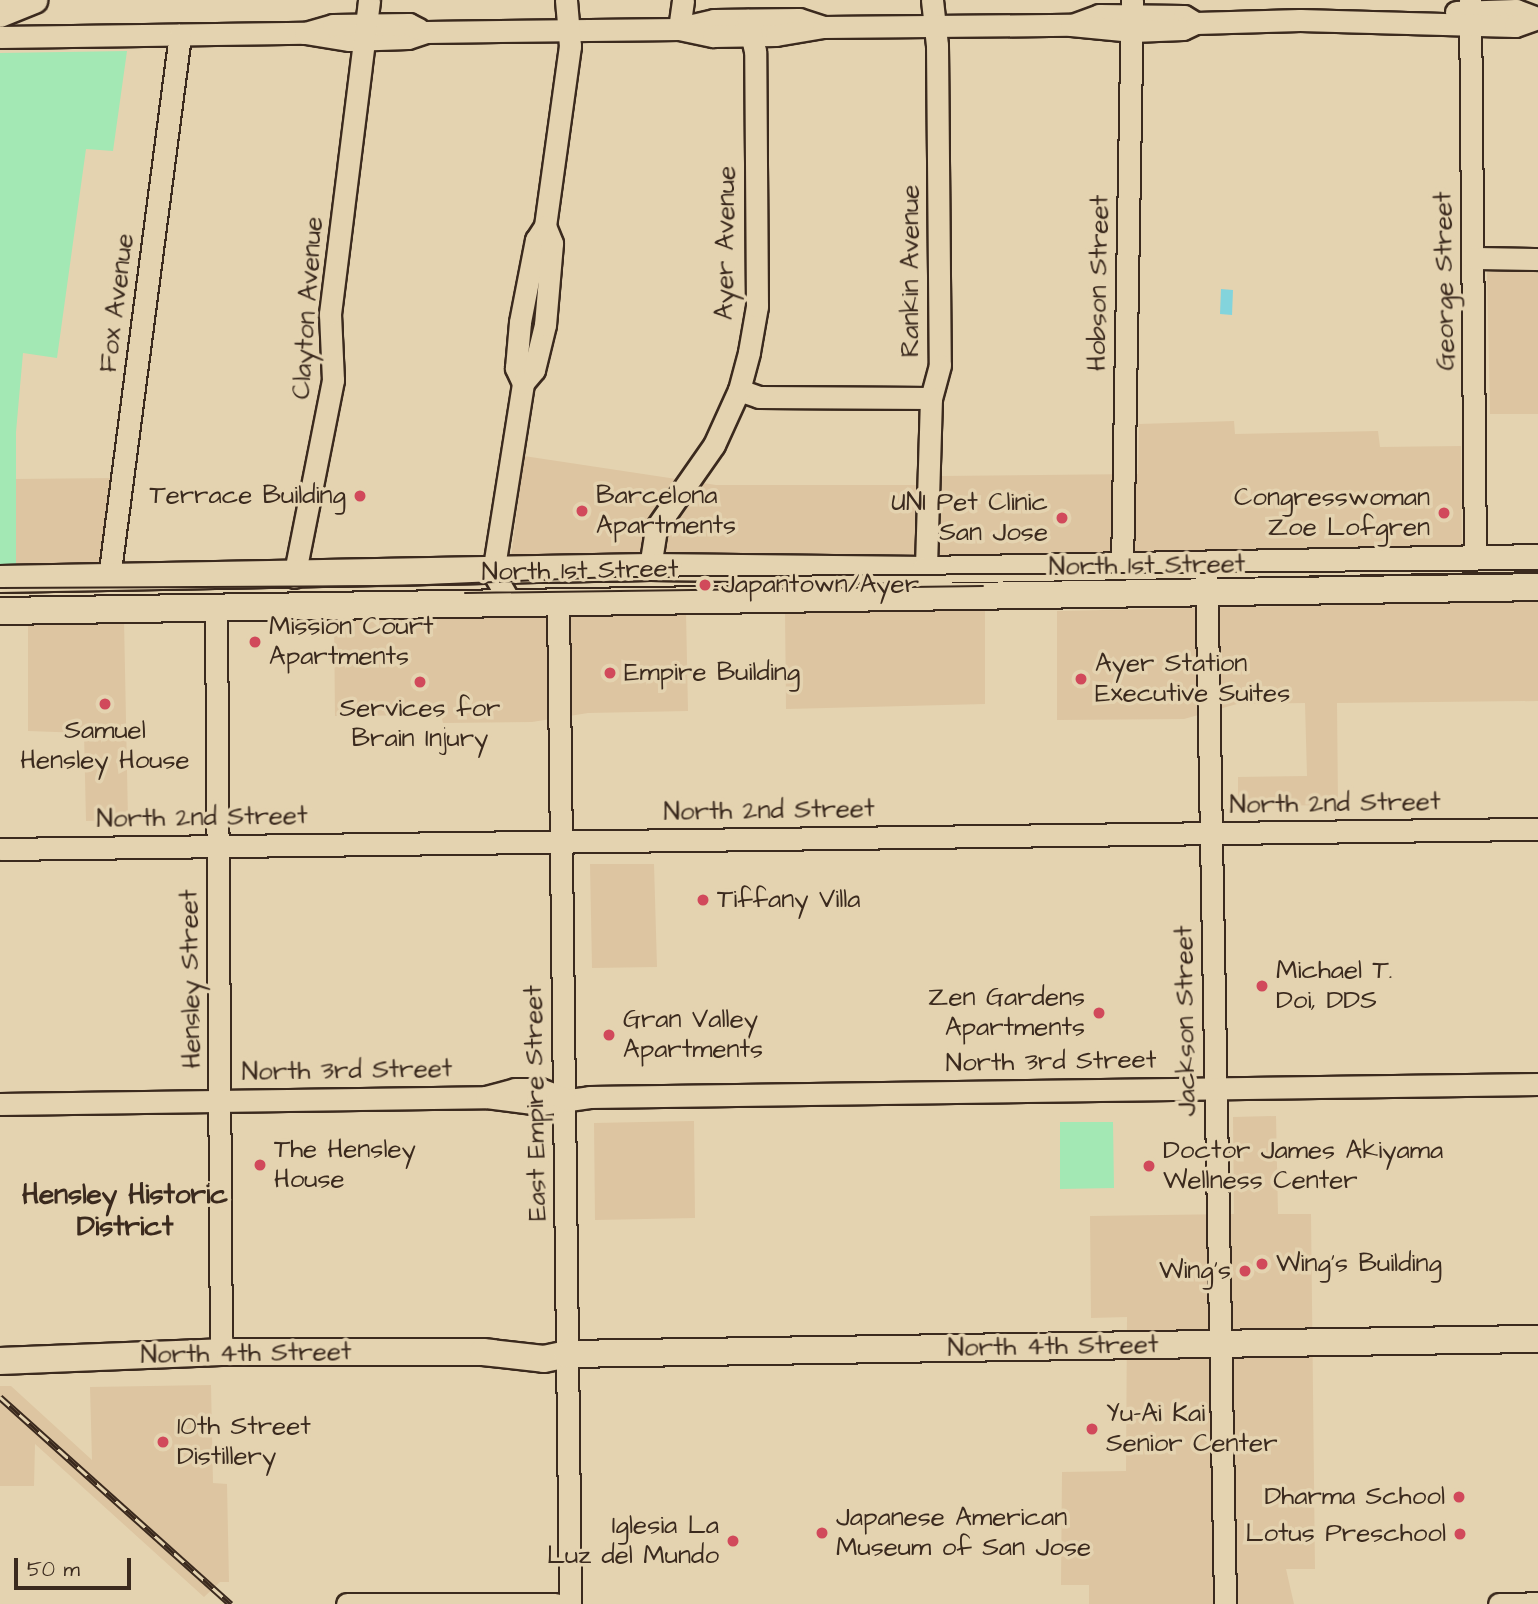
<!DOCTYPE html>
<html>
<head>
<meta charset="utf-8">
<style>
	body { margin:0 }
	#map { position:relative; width:1538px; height:1604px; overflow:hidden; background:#e4d3b0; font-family:"Architects Daughter",sans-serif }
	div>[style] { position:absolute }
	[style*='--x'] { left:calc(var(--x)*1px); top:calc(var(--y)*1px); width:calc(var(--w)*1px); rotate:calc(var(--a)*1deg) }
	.built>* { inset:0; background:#ddc5a1 }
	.green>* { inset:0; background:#a3e8b4 }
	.water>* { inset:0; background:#83d4dc }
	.roads { filter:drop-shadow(2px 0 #3b2a1e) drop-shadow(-2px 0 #3b2a1e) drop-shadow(0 2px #3b2a1e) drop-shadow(0 -2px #3b2a1e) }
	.minor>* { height:21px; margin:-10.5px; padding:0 10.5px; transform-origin:10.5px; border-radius:10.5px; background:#e4d3b0 }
	.major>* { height:26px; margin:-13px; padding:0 13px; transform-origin:13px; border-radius:13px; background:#e4d3b0 }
	.tram>* { height:2px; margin:-1px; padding:0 1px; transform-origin:1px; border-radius:1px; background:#3b2a1e }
	.rail>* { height:7px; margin-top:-3.5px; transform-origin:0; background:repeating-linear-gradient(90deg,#e4d3b0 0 13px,#3b2a1e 0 26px); box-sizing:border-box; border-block:2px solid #3b2a1e }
	.dots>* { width:19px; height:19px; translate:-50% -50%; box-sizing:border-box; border:4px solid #e4d3b0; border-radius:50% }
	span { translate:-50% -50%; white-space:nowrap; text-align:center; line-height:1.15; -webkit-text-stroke:7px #e4d3b0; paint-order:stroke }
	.street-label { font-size:26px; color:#3b2a1e }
	.poi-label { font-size:26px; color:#3b2a1e }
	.right { translate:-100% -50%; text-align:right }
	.left { translate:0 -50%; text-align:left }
	.neighbourhood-label { font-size:28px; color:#3b2a1e; font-weight:700 }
	.scale { position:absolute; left:14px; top:1558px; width:117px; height:32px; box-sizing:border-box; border:4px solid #3b2a1e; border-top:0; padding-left:9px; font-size:21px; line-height:24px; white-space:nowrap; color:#3b2a1e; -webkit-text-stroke:5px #e4d3b0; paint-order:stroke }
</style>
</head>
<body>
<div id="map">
	<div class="built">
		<i style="clip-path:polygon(1487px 272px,1538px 272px,1538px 414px,1490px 414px)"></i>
		<i style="clip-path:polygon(1234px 421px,1235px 434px,1378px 431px,1380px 447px,1461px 446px,1462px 556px,510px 565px,524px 456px,716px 485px,918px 485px,941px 476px,1138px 474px,1139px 424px)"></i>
		<i style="clip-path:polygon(113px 478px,100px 571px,16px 566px,15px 479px)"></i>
		<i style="clip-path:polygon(1538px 601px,1538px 701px,1337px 703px,1338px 805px,1238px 806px,1238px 777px,1307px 776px,1305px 703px,1237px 704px,1184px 719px,1057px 720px,1057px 611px)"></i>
		<i style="clip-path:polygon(985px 609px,985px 704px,786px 709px,785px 611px)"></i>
		<i style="clip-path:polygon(686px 612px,688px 711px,588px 713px,532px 722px,443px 723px,441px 715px,335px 716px,334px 617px)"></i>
		<i style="clip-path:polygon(124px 620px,128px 820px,86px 821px,84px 733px,28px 731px,28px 625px)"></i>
		<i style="clip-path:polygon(590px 864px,654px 864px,657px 967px,592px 968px)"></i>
		<i style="clip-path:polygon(1276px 1116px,1278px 1214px,1311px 1214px,1315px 1569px,1286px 1569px,1294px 1604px,1089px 1604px,1089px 1585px,1061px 1585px,1062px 1472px,1126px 1471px,1127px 1317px,1091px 1318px,1090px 1216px,1234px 1214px,1233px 1117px)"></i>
		<i style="clip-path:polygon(694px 1121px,695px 1218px,595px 1220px,594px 1123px)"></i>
		<i style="clip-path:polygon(211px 1385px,213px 1483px,227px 1484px,229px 1582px,220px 1582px,204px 1597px,35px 1444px,34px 1486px,0 1486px,0 1386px,11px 1386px,92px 1460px,90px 1387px)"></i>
	</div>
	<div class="green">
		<i style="clip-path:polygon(127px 51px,113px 151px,86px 149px,57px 358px,23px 353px,16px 432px,16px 584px,0 583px,0 53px)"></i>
		<i style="clip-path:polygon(1060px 1122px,1113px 1122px,1114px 1188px,1060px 1189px)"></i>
	</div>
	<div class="water">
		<i style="clip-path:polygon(1221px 289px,1233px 290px,1232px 315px,1220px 314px)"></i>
	</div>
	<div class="roads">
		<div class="minor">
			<i style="--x:932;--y:0;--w:45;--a:83.7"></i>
			<i style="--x:937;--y:45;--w:320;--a:89.5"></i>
			<i style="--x:940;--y:365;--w:34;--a:105"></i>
			<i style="--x:931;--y:398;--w:172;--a:91.7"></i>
			<i style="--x:926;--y:570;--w:28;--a:64"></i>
			<i style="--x:1470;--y:0;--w:561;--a:89.49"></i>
			<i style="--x:1456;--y:12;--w:60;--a:-1.9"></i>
			<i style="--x:1516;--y:10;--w:22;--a:21"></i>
			<i style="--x:1072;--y:25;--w:29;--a:-20"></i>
			<i style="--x:1099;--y:15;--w:85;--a:0.7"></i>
			<i style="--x:1184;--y:16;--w:12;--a:31"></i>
			<i style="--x:684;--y:27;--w:31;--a:-13"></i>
			<i style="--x:714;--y:20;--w:85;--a:-0.7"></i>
			<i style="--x:799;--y:19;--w:25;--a:18"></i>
			<i style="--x:679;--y:29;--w:29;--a:-82"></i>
			<i style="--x:305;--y:33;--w:45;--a:9"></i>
			<i style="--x:349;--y:40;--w:59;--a:-1.9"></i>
			<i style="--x:408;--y:38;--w:19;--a:-18"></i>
			<i style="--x:426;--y:32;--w:253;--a:-0.7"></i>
			<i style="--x:679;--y:29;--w:35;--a:12"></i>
			<i style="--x:713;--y:36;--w:63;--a:-0.9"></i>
			<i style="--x:776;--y:35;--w:48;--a:-9.7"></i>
			<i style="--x:823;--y:27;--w:248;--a:-0.5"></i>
			<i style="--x:1071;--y:25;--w:62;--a:5.5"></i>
			<i style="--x:1133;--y:31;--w:50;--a:-2.3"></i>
			<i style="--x:1183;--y:29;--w:14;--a:-25"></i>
			<i style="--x:1196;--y:23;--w:104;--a:-1.7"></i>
			<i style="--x:1300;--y:20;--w:215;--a:1.6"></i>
			<i style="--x:1515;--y:26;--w:24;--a:-19"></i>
			<i style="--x:0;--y:37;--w:305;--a:-0.8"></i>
			<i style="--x:305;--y:33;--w:29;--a:-16"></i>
			<i style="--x:333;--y:25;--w:76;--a:-0.8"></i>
			<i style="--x:409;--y:24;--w:11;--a:27"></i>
			<i style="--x:1473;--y:258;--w:65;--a:0.9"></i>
			<i style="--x:523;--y:383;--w:17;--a:-115"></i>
			<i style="--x:516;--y:368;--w:46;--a:-85"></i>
			<i style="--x:520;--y:322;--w:84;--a:-79"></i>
			<i style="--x:536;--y:240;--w:17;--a:-57"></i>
			<i style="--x:545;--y:226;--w:182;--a:-82.1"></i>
			<i style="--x:570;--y:46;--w:46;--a:-95"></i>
			<i style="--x:739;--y:390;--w:21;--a:19"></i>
			<i style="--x:759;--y:397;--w:172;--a:0.3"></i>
			<i style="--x:1206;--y:564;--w:1040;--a:88.95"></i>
			<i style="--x:650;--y:567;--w:39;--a:-81"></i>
			<i style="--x:656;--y:528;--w:101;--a:-55.1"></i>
			<i style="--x:714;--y:445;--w:60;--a:-65.6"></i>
			<i style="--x:739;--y:390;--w:39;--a:-75"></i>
			<i style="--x:749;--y:352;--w:47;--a:-80.1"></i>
			<i style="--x:757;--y:306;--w:255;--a:-90.4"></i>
			<i style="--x:755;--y:51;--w:32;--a:-103"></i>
			<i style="--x:1122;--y:567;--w:567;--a:-88.99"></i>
			<i style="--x:294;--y:577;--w:201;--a:-78.8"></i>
			<i style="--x:333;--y:380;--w:66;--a:-92.6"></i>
			<i style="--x:330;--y:314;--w:316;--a:-82.9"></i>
			<i style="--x:109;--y:578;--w:548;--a:-82.55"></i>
			<i style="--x:558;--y:601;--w:1003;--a:89.31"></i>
			<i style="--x:510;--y:602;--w:34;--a:-120"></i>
			<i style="--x:493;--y:573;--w:192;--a:-81"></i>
			<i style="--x:523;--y:383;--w:17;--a:-50"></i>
			<i style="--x:534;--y:370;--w:46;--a:-76.3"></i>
			<i style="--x:545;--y:325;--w:82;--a:-85.1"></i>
			<i style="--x:552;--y:243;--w:18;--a:-112"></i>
			<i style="--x:216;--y:605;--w:747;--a:89.62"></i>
			<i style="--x:0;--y:849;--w:1538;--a:-0.75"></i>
			<i style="--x:486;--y:1097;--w:55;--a:7.3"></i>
			<i style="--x:541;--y:1104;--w:49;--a:-8.1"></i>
			<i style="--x:590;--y:1097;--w:948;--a:-0.79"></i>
			<i style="--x:0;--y:1104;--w:486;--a:-0.8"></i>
			<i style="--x:486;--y:1097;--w:30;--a:-15"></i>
			<i style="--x:515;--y:1089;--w:25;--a:0"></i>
			<i style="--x:540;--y:1089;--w:26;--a:21"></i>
			<i style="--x:347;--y:1604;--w:208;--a:0"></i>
			<i style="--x:1499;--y:1604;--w:39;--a:-1"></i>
		</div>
		<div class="major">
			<i style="--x:0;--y:14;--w:37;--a:-22"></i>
			<i style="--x:0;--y:579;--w:650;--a:-1.06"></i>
			<i style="--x:650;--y:567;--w:276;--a:0.6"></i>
			<i style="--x:926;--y:570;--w:612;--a:-1.12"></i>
			<i style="--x:0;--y:611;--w:1538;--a:-0.89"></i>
			<i style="--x:0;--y:1361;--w:221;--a:-2.3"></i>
			<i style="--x:221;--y:1352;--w:262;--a:0"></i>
			<i style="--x:483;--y:1352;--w:61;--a:6.5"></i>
			<i style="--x:544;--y:1359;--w:24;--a:-12"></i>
			<i style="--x:567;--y:1354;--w:971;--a:-0.89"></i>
		</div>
	</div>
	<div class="tram">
		<i style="--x:0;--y:588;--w:404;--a:-0.3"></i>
		<i style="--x:404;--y:586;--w:209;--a:-2.5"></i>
		<i style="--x:613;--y:577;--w:925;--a:-0.43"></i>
		<i style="--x:465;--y:593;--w:518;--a:-0.77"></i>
	</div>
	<div class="rail">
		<i style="--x:0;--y:1397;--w:310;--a:41.9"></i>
	</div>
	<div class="dots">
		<i style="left:360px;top:496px;background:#d1495b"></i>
		<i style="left:582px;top:511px;background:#d1495b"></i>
		<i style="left:1444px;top:513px;background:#d1495b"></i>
		<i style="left:1062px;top:518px;background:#d1495b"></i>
		<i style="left:705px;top:585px;background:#d1495b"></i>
		<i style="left:255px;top:642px;background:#d1495b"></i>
		<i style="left:610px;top:673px;background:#d1495b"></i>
		<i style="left:1081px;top:679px;background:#d1495b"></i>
		<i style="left:420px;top:682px;background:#d1495b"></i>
		<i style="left:105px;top:704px;background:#d1495b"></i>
		<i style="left:703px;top:900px;background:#d1495b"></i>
		<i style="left:1262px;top:986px;background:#d1495b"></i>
		<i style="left:1099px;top:1013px;background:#d1495b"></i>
		<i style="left:609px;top:1035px;background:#d1495b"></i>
		<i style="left:260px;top:1165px;background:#d1495b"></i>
		<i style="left:1149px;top:1166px;background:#d1495b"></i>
		<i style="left:1262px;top:1264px;background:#d1495b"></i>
		<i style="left:1245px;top:1271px;background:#d1495b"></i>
		<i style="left:1092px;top:1429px;background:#d1495b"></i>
		<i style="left:163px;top:1442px;background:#d1495b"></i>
		<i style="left:1459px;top:1497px;background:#d1495b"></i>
		<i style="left:822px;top:1533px;background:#d1495b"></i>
		<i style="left:1460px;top:1534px;background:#d1495b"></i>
		<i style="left:733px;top:1541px;background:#d1495b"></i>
	</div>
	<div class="street-label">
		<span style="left:726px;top:243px;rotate:-89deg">Ayer Avenue</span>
		<span style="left:911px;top:271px;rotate:-90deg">Rankin Avenue</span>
		<span style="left:1445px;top:281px;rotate:-91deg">George Street</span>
		<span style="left:1099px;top:283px;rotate:-89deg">Hobson Street</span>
		<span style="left:117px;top:303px;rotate:-83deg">Fox Avenue</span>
		<span style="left:308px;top:308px;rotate:-86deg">Clayton Avenue</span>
		<span style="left:1147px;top:566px;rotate:-1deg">North 1st Street</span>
		<span style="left:580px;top:571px;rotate:-1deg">North 1st Street</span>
		<span style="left:1335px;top:804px;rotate:-1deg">North 2nd Street</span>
		<span style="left:769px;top:811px;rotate:-1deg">North 2nd Street</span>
		<span style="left:202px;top:818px;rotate:-1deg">North 2nd Street</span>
		<span style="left:191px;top:979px;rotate:-91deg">Hensley Street</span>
		<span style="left:1186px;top:1021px;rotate:-91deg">Jackson Street</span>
		<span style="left:1051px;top:1062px;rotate:-1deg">North 3rd Street</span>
		<span style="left:347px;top:1071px;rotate:-1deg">North 3rd Street</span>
		<span style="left:536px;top:1103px;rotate:-91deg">East Empire Street</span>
		<span style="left:1053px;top:1347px;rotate:-1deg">North 4th Street</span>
		<span style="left:246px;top:1354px;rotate:-1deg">North 4th Street</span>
	</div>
	<div class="poi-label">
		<span class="right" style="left:346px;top:496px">Terrace Building</span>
		<span class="left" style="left:596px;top:511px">Barcelona<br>Apartments</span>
		<span class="right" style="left:1430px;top:513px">Congresswoman<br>Zoe Lofgren</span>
		<span class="right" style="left:1048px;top:518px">UNI Pet Clinic<br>San Jose</span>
		<span class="left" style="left:721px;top:585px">Japantown/Ayer</span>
		<span class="left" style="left:269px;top:642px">Mission Court<br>Apartments</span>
		<span class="left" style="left:1095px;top:679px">Ayer Station<br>Executive Suites</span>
		<span class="left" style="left:624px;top:673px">Empire Building</span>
		<span style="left:420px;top:724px">Services for<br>Brain Injury</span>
		<span style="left:105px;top:746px">Samuel<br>Hensley House</span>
		<span class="left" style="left:717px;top:900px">Tiffany Villa</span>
		<span class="left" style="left:1276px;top:986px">Michael T.<br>Doi, DDS</span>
		<span class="right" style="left:1085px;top:1013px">Zen Gardens<br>Apartments</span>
		<span class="left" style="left:623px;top:1035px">Gran Valley<br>Apartments</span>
		<span class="left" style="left:274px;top:1165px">The Hensley<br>House</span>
		<span class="left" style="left:1163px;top:1166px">Doctor James Akiyama<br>Wellness Center</span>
		<span class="left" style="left:1276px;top:1264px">Wing’s Building</span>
		<span class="right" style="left:1231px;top:1271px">Wing’s</span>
		<span class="left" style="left:1106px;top:1429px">Yu-Ai Kai<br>Senior Center</span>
		<span class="left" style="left:177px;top:1442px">10th Street<br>Distillery</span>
		<span class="right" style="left:1445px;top:1497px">Dharma School</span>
		<span class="left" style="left:836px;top:1533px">Japanese American<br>Museum of San Jose</span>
		<span class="right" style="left:719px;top:1541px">Iglesia La<br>Luz del Mundo</span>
		<span class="right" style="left:1446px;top:1534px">Lotus Preschool</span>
	</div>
	<div class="neighbourhood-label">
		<span style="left:125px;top:1211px">Hensley Historic<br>District</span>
	</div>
	<div class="scale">50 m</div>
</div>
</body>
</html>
